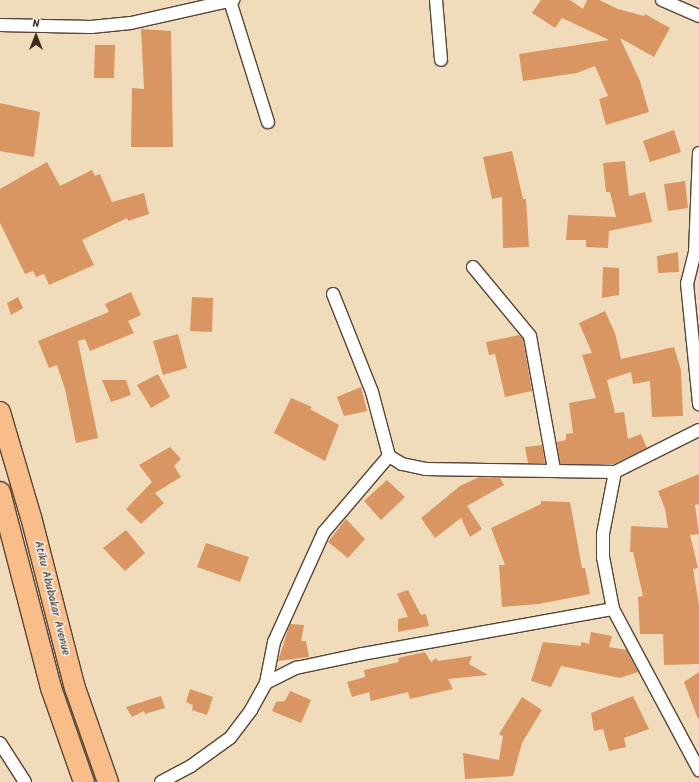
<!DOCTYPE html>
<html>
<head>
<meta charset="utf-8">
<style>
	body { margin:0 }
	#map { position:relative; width:699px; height:782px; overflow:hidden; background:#f0dcbb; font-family:Kalam,sans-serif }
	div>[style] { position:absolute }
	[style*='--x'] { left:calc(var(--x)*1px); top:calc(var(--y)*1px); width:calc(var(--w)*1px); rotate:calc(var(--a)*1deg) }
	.building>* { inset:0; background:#d99662 }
	.roads { filter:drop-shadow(1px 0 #564536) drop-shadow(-1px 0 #564536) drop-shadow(0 1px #564536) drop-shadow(0 -1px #564536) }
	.street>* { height:12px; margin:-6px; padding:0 6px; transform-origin:6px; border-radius:6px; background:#fff }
	.primary>* { height:20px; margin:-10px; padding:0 10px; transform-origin:10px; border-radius:10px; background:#f8bd89 }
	span { translate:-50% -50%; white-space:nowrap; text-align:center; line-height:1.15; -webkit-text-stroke:3px #f6f6f2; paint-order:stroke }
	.street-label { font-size:12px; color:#3b2a1e }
	.north { position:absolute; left:16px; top:16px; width:40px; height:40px; -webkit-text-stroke:3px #f6f6f2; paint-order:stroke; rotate:0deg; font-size:11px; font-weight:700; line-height:16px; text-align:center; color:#3b2a1e }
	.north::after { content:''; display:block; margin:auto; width:14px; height:18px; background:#3b2a1e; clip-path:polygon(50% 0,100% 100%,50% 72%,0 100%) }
</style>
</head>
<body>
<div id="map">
	<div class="building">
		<i style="clip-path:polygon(541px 0,570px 0,583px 9px,587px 0,599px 0,618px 9px,644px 16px,645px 14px,670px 28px,654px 57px,620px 38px,640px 81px,649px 112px,606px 125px,599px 99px,608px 96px,595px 66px,577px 73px,523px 81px,519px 54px,609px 40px,562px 18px,555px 28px,532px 13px)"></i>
		<i style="clip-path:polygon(141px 29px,171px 31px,173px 147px,131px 147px,132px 88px,144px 89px)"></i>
		<i style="clip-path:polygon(95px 45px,115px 45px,114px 78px,94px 78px)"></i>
		<i style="clip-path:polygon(0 103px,40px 112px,34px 157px,0 151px)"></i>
		<i style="clip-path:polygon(674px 130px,681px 152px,650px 162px,643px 141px)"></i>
		<i style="clip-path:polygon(512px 151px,523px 199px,526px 199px,529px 247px,503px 248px,502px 197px,492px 199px,483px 157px)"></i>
		<i style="clip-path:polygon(625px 161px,629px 196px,645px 192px,652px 222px,609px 231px,608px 248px,586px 247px,586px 240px,566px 240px,568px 215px,616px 217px,610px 192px,606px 192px,603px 163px)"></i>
		<i style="clip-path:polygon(47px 162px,60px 186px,92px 170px,95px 176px,100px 174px,112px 202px,144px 193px,149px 214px,128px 221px,127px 218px,82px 240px,94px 265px,49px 285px,44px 274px,36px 277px,33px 271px,25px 274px,0 223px,0 189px)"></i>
		<i style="clip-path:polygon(685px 181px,688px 208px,668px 211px,664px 184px)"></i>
		<i style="clip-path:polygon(678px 252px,679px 272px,658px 273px,657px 256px)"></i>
		<i style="clip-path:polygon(603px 267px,619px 268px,619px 295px,602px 298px)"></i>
		<i style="clip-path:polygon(131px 292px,141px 315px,128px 321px,134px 333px,90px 351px,85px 339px,78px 341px,98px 438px,76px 443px,65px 389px,57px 365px,49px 368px,38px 341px,109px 312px,105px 304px)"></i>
		<i style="clip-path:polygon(18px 297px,23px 308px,11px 315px,7px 303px)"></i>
		<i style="clip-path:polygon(192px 297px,213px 298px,212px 332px,190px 331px)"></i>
		<i style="clip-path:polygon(605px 311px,615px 333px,621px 359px,674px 347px,681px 370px,683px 416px,652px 417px,650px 381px,633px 384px,631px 372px,607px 380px,615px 413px,624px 412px,628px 439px,641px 434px,647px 448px,614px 464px,560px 464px,557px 442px,566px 440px,566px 434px,573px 433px,569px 403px,596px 398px,582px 355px,592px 353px,579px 323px)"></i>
		<i style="clip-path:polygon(178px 334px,187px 368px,163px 375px,153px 341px)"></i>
		<i style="clip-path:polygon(519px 335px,523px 339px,532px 391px,505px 397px,495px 354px,489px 355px,486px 342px)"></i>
		<i style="clip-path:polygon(158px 374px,170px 397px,151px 408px,137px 385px)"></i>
		<i style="clip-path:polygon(102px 380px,126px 380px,131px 395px,111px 402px)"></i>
		<i style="clip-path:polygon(361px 387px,367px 411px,344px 416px,337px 397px)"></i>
		<i style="clip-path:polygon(291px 398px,312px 407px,310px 409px,339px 425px,325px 461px,274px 433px)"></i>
		<i style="clip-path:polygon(542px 445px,545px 463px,528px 463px,525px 447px)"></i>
		<i style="clip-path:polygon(170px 447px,181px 459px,174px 466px,181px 477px,155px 493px,164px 503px,141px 524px,126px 509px,152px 482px,139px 465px)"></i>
		<i style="clip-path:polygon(699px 474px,699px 504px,695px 505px,699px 534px,690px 535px,698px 568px,693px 569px,699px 605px,699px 664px,664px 665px,663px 634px,640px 634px,638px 597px,643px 596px,633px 552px,630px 552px,631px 526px,668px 528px,665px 509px,658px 491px)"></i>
		<i style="clip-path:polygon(479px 477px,500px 478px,504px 485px,467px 506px,482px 529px,470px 537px,461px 518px,435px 538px,421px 518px,460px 486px)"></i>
		<i style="clip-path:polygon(387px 480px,405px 497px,381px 520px,364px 501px)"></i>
		<i style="clip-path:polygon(541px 501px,570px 502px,582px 568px,585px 568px,590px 594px,539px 604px,502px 607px,499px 565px,505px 565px,491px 528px,541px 504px)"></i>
		<i style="clip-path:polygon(346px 519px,365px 539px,348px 558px,328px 542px)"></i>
		<i style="clip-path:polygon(126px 530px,145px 553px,125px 571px,103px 548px)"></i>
		<i style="clip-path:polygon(206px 543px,249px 557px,240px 582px,197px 567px)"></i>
		<i style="clip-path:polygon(408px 590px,421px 615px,426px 614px,429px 626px,398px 632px,398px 619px,408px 617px,397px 594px)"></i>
		<i style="clip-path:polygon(290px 624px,304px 625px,301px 641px,306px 641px,309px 657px,278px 661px)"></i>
		<i style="clip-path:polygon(591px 632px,612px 636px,609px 647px,627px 650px,638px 672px,620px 678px,561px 666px,551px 687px,531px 681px,543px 642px,581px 646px,581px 642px,589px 644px)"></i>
		<i style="clip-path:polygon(425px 652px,431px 662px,436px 658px,438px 661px,472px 656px,469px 664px,488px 675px,448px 679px,453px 689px,410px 699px,408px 692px,371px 701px,369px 692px,352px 697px,347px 682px,365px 677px,364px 670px,399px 662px,398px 658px)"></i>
		<i style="clip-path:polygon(699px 672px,699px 719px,698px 719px,684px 682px)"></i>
		<i style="clip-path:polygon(190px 689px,213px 697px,207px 715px,192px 710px,193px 705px,186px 702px)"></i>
		<i style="clip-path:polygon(290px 691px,311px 700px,301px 723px,272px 711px,276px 702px,285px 701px)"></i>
		<i style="clip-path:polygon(161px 696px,165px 708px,145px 714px,144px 711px,132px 717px,126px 707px)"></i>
		<i style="clip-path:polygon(633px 696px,649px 729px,624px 738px,626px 747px,609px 751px,603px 729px,594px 731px,591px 713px)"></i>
		<i style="clip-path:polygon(522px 697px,542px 710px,522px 743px,513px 776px,465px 779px,463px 753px,499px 760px,503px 736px,499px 734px)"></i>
	</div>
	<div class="roads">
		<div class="street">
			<i style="--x:436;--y:0;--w:60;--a:85.2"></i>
			<i style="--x:662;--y:0;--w:40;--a:23.4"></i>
			<i style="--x:230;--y:1;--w:127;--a:72.6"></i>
			<i style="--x:0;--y:25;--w:91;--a:1.3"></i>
			<i style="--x:91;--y:27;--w:40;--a:-5.7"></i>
			<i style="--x:131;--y:23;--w:105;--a:-12.7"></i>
			<i style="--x:699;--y:153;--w:99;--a:92.3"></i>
			<i style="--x:695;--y:252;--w:32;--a:104"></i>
			<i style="--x:687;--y:283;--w:122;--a:84.3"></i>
			<i style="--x:473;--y:267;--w:89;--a:50.4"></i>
			<i style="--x:530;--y:336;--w:136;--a:79.8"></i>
			<i style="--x:333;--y:294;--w:105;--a:68.3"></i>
			<i style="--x:372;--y:392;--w:66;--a:75.1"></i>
			<i style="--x:389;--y:456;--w:15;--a:32"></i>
			<i style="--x:402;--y:464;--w:24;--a:12"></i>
			<i style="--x:425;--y:469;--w:190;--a:0.9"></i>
			<i style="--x:615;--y:472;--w:94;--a:-26.6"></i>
			<i style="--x:615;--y:472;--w:63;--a:101"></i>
			<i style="--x:603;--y:534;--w:23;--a:90"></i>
			<i style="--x:603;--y:557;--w:53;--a:79.1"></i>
			<i style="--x:613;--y:609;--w:183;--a:61.9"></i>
			<i style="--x:266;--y:683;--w:34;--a:-27"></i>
			<i style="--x:296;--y:668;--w:67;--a:-12"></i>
			<i style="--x:362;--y:654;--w:255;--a:-10.2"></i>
			<i style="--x:0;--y:743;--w:46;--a:57.3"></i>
			<i style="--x:161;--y:782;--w:34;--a:-28"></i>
			<i style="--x:191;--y:766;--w:48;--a:-35.7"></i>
			<i style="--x:230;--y:738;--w:35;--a:-53"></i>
			<i style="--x:251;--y:710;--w:31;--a:-61"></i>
			<i style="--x:266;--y:683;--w:42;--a:-79"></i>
			<i style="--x:274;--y:642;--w:121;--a:-65.6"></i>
			<i style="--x:324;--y:532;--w:100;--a:-49.5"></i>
		</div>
		<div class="primary">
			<i style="--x:0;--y:412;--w:109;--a:73.6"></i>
			<i style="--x:31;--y:517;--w:177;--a:75.6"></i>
			<i style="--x:75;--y:688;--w:100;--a:70.7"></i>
			<i style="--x:0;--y:492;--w:203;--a:75.4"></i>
			<i style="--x:51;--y:688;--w:100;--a:70.7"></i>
		</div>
	</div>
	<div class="street-label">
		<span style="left:52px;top:598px;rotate:76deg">Atiku Abubakar Avenue</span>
	</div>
	<div class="north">N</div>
</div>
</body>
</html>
